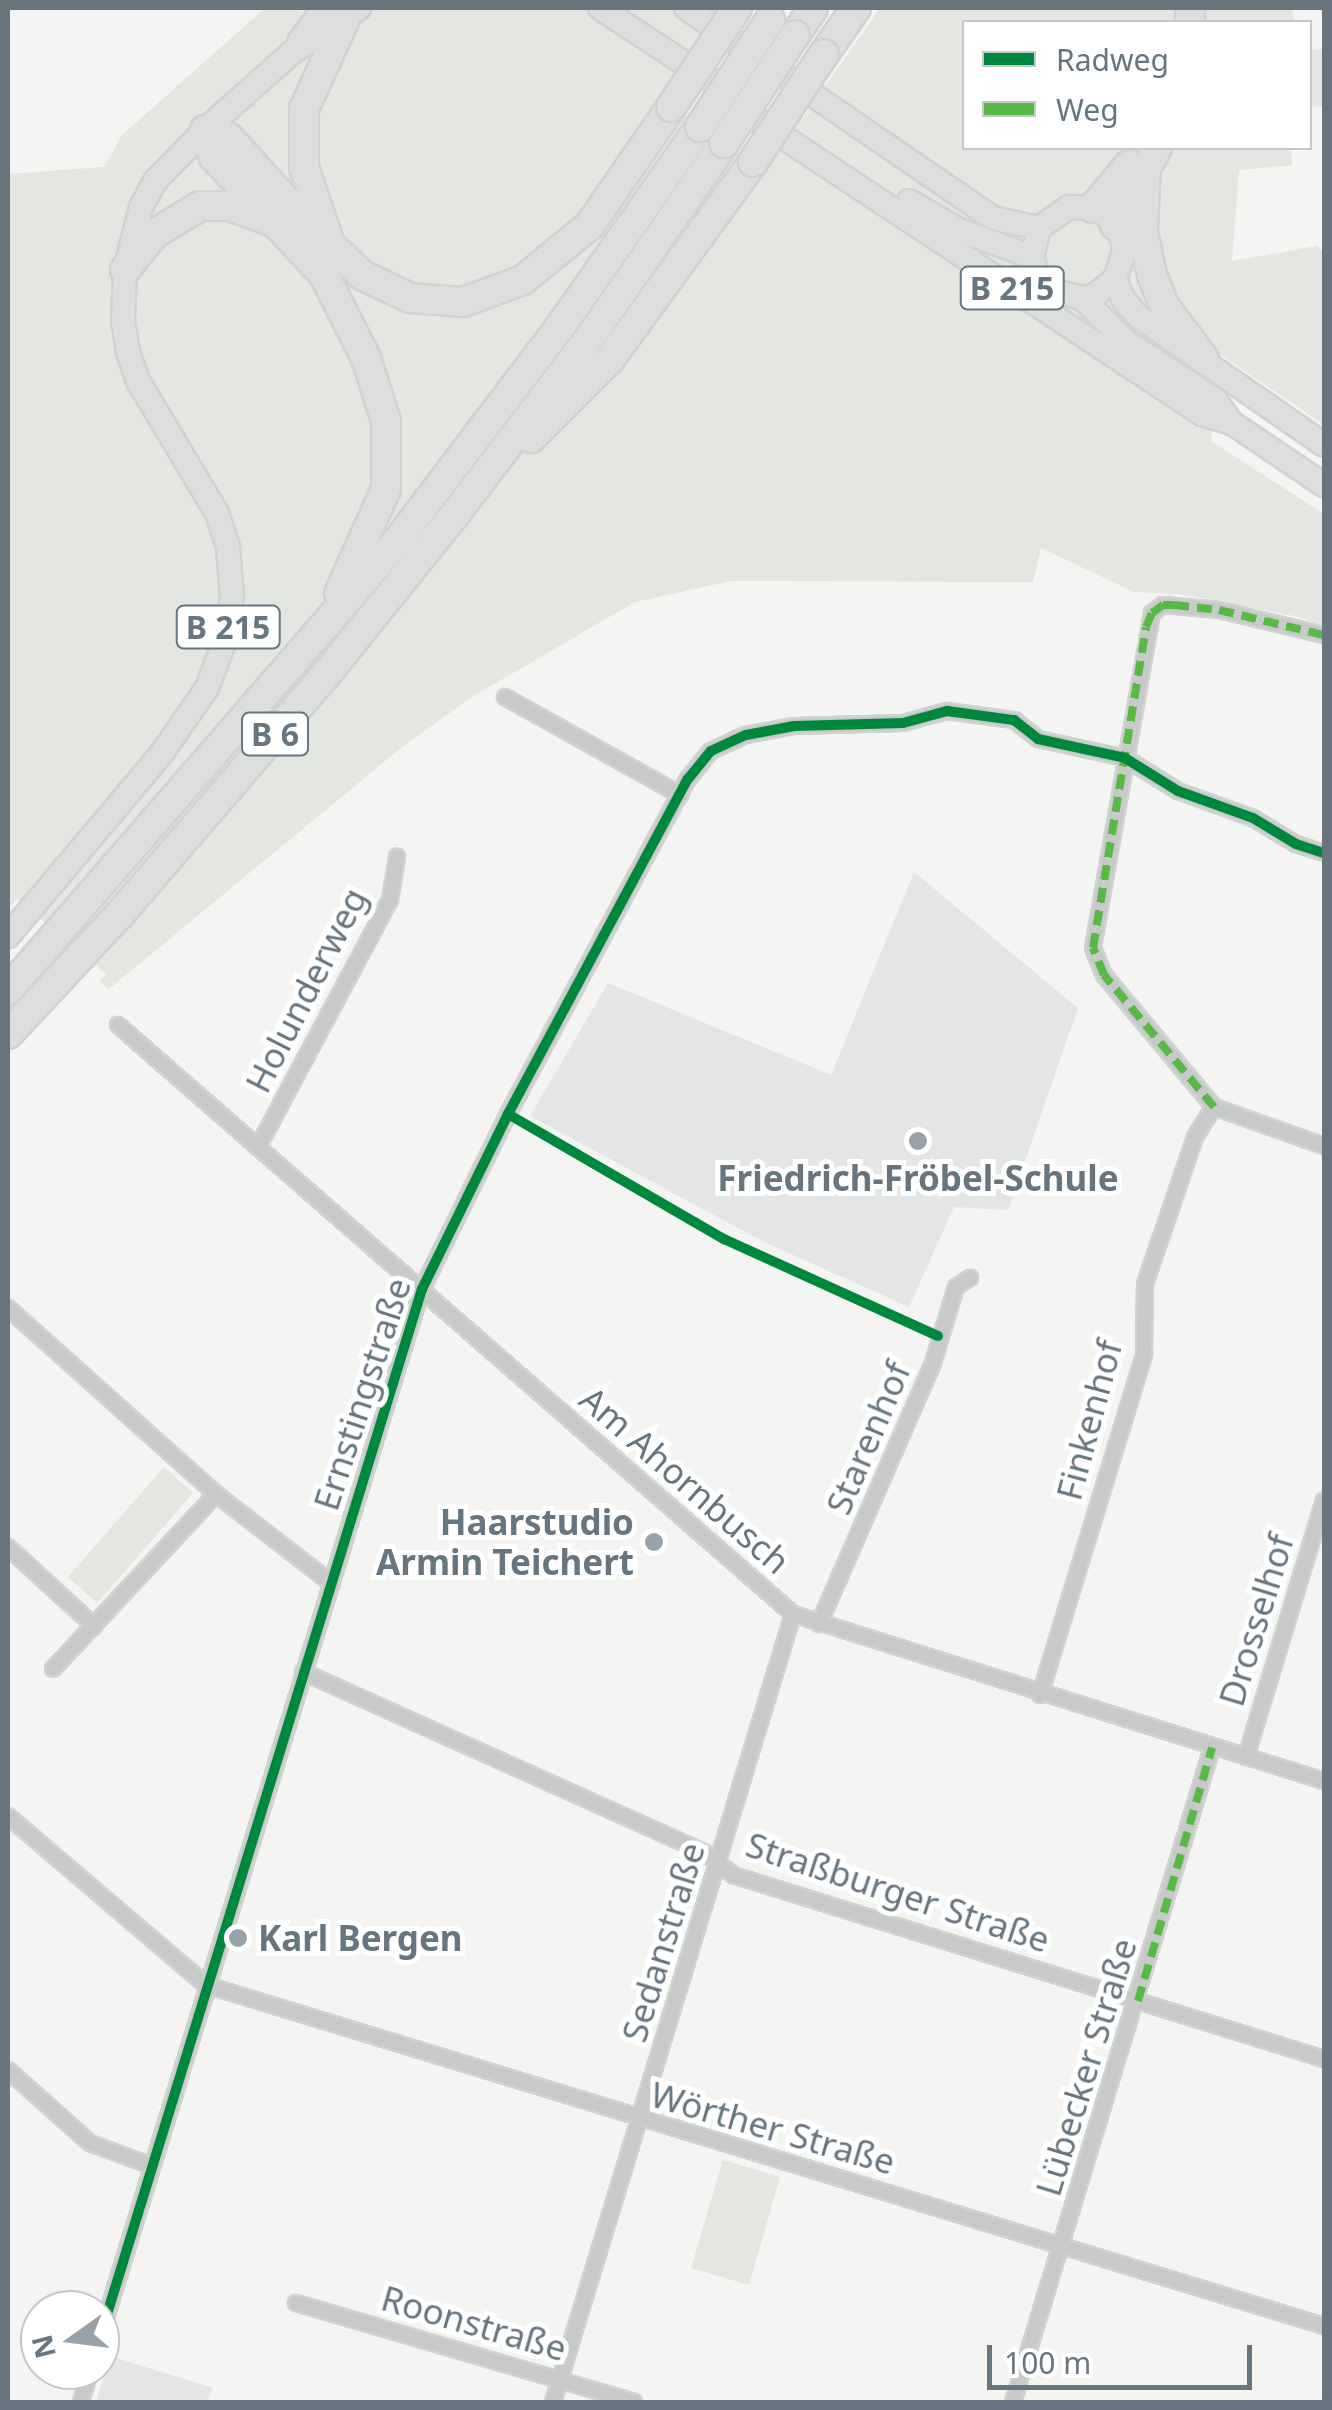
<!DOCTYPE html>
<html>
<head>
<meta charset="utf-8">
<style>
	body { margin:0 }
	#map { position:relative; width:1332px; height:2410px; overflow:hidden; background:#f4f4f2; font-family:"Noto Sans",sans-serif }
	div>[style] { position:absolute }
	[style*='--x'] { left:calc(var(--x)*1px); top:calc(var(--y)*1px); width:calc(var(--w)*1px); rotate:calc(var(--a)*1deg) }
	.built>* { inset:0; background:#e4e5e5 }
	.green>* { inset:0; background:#e4e6e1 }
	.roads { filter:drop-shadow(2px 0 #d1d2d2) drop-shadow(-2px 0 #d1d2d2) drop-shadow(0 2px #d1d2d2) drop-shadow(0 -2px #d1d2d2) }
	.street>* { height:14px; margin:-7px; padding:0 7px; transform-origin:7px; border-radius:7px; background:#c8caca }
	.primary>* { height:22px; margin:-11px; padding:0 11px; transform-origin:11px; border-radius:11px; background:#dddede }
	.highway>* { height:28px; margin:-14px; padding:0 14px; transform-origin:14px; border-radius:14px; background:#dddede }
	.bridges { filter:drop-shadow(2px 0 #d0d1d0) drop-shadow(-2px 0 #d0d1d0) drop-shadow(0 2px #d0d1d0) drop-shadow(0 -2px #d0d1d0) }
	.highway-bridge>* { height:28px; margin:-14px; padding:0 14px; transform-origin:14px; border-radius:14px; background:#dddede }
	.quiet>* { height:8px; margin-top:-4px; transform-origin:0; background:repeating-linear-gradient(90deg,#58b947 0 15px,transparent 0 23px) }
	.cycleway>* { height:10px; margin:-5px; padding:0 5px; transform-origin:5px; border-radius:5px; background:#00873e }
	.dots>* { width:28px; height:28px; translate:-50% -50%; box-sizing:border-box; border:5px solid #fff; border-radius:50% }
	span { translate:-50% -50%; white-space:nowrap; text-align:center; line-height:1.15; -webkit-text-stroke:10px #fff; paint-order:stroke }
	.shield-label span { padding:2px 8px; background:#fff; border:2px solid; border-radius:8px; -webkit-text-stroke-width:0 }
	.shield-label { font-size:32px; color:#67757f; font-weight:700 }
	.street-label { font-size:35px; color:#67757f }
	.poi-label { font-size:35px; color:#67757f; font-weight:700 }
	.right { translate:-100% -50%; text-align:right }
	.left { translate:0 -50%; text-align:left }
	.frame { position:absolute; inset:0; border:10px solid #67757f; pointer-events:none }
	.legend { position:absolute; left:962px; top:20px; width:350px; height:130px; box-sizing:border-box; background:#fff; border:2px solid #c2c8cc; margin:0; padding:12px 18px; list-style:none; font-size:30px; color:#67757f }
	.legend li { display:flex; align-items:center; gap:20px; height:50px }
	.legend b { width:50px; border:2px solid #c2c8cc }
	.north { position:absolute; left:20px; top:2290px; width:100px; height:100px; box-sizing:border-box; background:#fff; border:2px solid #c2c8cc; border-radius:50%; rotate:256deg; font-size:28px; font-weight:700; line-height:40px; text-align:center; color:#67757f }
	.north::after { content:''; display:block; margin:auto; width:35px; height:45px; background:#98a1a7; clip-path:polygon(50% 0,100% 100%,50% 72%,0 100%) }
	.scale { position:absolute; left:987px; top:2345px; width:265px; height:45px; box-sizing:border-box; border:5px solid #67757f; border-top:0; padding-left:12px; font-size:30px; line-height:35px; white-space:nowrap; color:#67757f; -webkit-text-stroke:8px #fff; paint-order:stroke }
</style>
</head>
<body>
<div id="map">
	<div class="built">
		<i style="clip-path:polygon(914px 872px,1078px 1008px,1008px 1210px,954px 1207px,909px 1307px,762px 1241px,530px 1116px,608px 983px,831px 1075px)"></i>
		<i style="clip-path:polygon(110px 2356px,213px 2388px,208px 2399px,219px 2402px,96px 2402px)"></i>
	</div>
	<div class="green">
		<i style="clip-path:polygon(265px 8px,718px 8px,659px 98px,766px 171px,880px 8px,1293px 8px,1294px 22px,964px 22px,964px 148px,1291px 148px,1292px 165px,1239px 170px,1232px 261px,1317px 246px,1324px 253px,1324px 425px,1221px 355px,1211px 441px,1324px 514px,1324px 627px,1299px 617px,1178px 594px,1134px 592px,1041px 548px,1033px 582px,731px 581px,635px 602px,470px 698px,396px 752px,109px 989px,100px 982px,106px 974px,17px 899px,8px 909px,8px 174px,104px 167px,122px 135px)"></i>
		<i style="clip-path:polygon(1324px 49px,1324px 106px,1310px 107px,1310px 50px)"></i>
		<i style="clip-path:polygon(164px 1467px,193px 1493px,97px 1603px,68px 1577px)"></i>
		<i style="clip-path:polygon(723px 2160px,780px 2177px,749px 2285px,691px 2268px)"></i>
	</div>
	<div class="roads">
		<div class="street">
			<i style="--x:1324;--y:635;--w:108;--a:-166.6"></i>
			<i style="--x:1219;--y:610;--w:56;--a:-174.9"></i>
			<i style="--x:1163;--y:605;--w:14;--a:144"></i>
			<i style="--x:1152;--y:613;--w:340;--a:100"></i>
			<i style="--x:1093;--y:948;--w:29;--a:68"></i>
			<i style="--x:1104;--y:975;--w:172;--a:50.2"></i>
			<i style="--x:1214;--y:1107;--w:117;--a:19.5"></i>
			<i style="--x:505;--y:697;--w:201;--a:29.2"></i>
			<i style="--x:118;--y:1025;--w:896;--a:41.11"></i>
			<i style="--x:793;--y:1614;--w:557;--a:17.46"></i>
			<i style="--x:258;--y:1147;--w:280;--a:-61.9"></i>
			<i style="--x:390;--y:900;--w:44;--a:-80.8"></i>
			<i style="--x:8;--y:1308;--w:279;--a:41.8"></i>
			<i style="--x:216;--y:1494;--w:145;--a:37.7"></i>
			<i style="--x:8;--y:1547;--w:117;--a:42.6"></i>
			<i style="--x:819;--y:1624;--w:285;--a:-66.4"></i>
			<i style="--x:933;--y:1363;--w:79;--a:-73.2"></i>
			<i style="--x:956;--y:1287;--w:17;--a:-33"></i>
			<i style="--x:53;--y:1669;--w:239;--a:-47"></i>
			<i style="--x:303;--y:1672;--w:441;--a:24.2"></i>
			<i style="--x:705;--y:1853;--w:36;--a:38"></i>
			<i style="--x:733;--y:1875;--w:619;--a:17.29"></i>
			<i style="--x:1040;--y:1695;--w:357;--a:-73"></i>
			<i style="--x:1144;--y:1354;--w:70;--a:-89.2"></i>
			<i style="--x:1145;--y:1284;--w:155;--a:-71.2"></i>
			<i style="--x:1195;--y:1137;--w:36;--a:-58"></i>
			<i style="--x:1246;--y:1757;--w:268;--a:-73.1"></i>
			<i style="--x:8;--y:1816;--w:260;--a:40.5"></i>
			<i style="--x:206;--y:1985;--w:1169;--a:16.96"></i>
			<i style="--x:8;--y:2070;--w:110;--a:41.7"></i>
			<i style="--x:90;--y:2143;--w:66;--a:20.4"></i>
			<i style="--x:296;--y:2303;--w:352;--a:16.3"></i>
			<i style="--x:100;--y:2337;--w:1096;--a:-72.92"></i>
			<i style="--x:422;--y:1289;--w:195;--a:-63.8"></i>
			<i style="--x:508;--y:1114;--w:380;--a:-61.8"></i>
			<i style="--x:688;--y:779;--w:36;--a:-51"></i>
			<i style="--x:711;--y:751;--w:38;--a:-25"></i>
			<i style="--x:746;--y:735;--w:49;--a:-10.6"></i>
			<i style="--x:794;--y:726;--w:109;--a:-1.6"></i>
			<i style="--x:903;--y:723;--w:46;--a:-15.3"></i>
			<i style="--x:947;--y:711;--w:68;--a:7.7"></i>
			<i style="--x:1014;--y:720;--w:31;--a:38"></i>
			<i style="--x:1038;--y:739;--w:89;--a:12.3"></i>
			<i style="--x:1125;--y:758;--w:62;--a:31.9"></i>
			<i style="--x:1178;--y:791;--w:80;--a:19.8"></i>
			<i style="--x:1253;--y:818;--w:50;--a:31.2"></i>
			<i style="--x:1296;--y:844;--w:29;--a:18"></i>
			<i style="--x:81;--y:2402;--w:33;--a:-74"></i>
			<i style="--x:553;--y:2402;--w:824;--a:-73.06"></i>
			<i style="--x:1013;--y:2402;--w:684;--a:-73.08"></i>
		</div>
		<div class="primary">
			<i style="--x:600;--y:8;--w:163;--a:33.2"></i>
			<i style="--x:686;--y:8;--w:372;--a:34.4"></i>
			<i style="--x:993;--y:218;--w:47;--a:12.3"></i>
			<i style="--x:299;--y:42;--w:42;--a:-53.7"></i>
			<i style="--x:741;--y:101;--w:23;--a:50"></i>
			<i style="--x:756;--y:119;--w:535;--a:33.48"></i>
			<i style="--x:1202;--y:414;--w:31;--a:17"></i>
			<i style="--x:1232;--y:423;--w:111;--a:34"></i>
			<i style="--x:909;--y:201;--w:56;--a:30.3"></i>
			<i style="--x:957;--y:229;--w:80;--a:20.5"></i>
			<i style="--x:1115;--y:279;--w:26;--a:141"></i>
			<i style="--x:1095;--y:295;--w:13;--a:167"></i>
			<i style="--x:1082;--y:298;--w:28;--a:-165"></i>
			<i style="--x:1055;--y:291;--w:28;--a:-134"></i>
			<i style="--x:1036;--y:271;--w:15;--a:-106"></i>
			<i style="--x:1032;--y:257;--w:30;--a:-76"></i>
			<i style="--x:1039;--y:228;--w:37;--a:-35"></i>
			<i style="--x:1069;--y:207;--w:24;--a:2"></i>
			<i style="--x:1093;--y:208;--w:15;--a:28"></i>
			<i style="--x:1106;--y:215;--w:27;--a:54"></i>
			<i style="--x:1122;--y:237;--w:15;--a:82"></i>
			<i style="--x:1124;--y:252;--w:28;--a:108"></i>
			<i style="--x:1115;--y:279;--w:22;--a:68"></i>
			<i style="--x:1123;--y:299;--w:23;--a:49"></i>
			<i style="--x:1138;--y:316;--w:226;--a:34.7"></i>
			<i style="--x:1082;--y:298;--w:61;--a:45"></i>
			<i style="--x:1125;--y:341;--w:108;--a:33.2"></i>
			<i style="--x:1215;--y:400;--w:29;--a:54"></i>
			<i style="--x:8;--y:936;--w:239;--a:-49.9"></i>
			<i style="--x:162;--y:753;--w:79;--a:-55.3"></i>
			<i style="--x:207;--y:688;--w:57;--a:-69.3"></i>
			<i style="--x:227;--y:635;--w:39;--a:-83"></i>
			<i style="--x:232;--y:596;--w:49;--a:-94.7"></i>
			<i style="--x:228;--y:547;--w:36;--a:-108"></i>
			<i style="--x:217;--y:513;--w:154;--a:-120.9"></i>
			<i style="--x:138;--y:381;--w:31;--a:-109"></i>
			<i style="--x:128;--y:352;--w:30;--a:-99"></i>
			<i style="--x:123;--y:322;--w:52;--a:-87.8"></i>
			<i style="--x:125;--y:270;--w:65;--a:-75.7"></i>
			<i style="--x:141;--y:207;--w:31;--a:-61"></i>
			<i style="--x:156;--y:180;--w:70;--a:-45.6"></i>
			<i style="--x:205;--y:130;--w:115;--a:-41.8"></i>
			<i style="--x:291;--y:53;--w:82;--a:-33.5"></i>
		</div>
		<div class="highway">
			<i style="--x:1190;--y:8;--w:14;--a:90"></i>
			<i style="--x:795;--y:35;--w:32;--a:-56"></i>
			<i style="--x:824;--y:54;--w:56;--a:-55.2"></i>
			<i style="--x:205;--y:130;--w:25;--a:18"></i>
			<i style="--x:229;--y:138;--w:104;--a:47.7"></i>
			<i style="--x:299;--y:215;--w:87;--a:43.6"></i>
			<i style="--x:362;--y:275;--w:53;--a:25.6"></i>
			<i style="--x:410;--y:298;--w:53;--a:4.3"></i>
			<i style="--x:463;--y:302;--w:64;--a:-20.1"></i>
			<i style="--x:523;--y:280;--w:87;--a:-39.4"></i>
			<i style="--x:590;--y:225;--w:143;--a:-55.5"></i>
			<i style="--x:205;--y:130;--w:28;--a:72"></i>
			<i style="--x:214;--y:157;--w:161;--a:47"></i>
			<i style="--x:324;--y:275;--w:93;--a:63.2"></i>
			<i style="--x:366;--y:358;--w:66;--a:72.4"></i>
			<i style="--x:386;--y:421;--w:68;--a:90"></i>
			<i style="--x:386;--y:489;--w:114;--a:114.3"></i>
			<i style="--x:1146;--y:165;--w:67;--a:92.6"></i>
			<i style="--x:1143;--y:232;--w:44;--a:78.2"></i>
			<i style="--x:1152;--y:275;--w:35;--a:68"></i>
			<i style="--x:1165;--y:307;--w:65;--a:53.1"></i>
			<i style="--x:1093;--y:208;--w:56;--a:-50.1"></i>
			<i style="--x:1115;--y:225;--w:88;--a:-61.4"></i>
			<i style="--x:328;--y:238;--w:75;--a:-108.7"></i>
			<i style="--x:304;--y:167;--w:58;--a:-90"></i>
			<i style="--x:304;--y:109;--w:99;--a:-65.5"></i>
			<i style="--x:125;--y:270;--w:46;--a:-51.1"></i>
			<i style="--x:154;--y:234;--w:54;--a:-31.3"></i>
			<i style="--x:200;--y:206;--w:30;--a:0"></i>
			<i style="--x:230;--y:206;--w:44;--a:20.1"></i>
			<i style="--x:531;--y:438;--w:112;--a:-45"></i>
			<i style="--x:610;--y:359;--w:243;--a:-54"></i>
			<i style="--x:8;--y:990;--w:592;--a:-49.04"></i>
			<i style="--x:396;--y:543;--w:271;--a:-52.8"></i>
			<i style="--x:560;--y:327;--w:244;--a:-55"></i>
			<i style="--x:8;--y:1034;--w:164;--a:-47"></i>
			<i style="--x:120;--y:914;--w:321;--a:-49.3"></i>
			<i style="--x:329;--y:671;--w:203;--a:-51.2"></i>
			<i style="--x:456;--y:513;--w:228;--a:-52.7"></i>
			<i style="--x:594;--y:332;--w:229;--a:-55.5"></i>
		</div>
	</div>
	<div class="bridges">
		<div class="highway-bridge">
			<i style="--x:671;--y:107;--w:119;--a:-56.3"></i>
			<i style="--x:700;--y:127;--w:128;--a:-56.8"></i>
			<i style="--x:724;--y:143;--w:129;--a:-56.7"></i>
			<i style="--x:753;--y:162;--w:129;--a:-56.7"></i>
		</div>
	</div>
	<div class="quiet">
		<i style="--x:1214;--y:1107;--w:172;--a:-129.8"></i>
		<i style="--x:1104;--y:975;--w:29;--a:-112"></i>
		<i style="--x:1093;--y:948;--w:325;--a:-80.6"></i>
		<i style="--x:1146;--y:627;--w:15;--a:-67"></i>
		<i style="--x:1152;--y:613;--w:14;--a:-36"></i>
		<i style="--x:1163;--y:605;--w:11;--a:0"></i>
		<i style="--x:1174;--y:605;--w:45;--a:6.3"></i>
		<i style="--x:1219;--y:610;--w:108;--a:13.4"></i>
		<i style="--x:1138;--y:2001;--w:264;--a:-73.7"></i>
	</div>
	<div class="cycleway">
		<i style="--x:508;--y:1114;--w:250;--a:30.1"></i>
		<i style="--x:724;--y:1239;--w:235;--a:24.4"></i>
		<i style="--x:100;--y:2337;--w:1096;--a:-72.92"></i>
		<i style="--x:422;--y:1289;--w:195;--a:-63.8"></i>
		<i style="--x:508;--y:1114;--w:380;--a:-61.8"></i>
		<i style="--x:688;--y:779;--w:36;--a:-51"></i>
		<i style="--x:711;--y:751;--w:38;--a:-25"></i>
		<i style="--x:746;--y:735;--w:49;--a:-10.6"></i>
		<i style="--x:794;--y:726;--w:109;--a:-1.6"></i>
		<i style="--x:903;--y:723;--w:46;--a:-15.3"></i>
		<i style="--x:947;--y:711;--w:68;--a:7.7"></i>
		<i style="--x:1014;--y:720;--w:31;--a:38"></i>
		<i style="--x:1038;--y:739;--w:89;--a:12.3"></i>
		<i style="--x:1125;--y:758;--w:62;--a:31.9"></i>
		<i style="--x:1178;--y:791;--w:80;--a:19.8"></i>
		<i style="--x:1253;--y:818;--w:50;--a:31.2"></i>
		<i style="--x:1296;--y:844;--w:29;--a:18"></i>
	</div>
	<div class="dots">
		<i style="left:918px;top:1141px;background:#98a1a7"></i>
		<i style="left:654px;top:1542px;background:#98a1a7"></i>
		<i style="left:238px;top:1938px;background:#98a1a7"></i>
	</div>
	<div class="shield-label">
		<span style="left:1012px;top:288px">B 215</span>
		<span style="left:228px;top:627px">B 215</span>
		<span style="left:275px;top:734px">B 6</span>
	</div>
	<div class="street-label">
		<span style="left:306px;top:990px;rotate:-63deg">Holunderweg</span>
		<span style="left:362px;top:1394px;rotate:-72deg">Ernstingstraße</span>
		<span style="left:1089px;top:1420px;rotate:-75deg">Finkenhof</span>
		<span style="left:868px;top:1438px;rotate:-67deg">Starenhof</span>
		<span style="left:685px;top:1480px;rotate:41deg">Am Ahornbusch</span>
		<span style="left:1256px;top:1620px;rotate:-73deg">Drosselhof</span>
		<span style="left:898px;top:1892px;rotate:18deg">Straßburger Straße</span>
		<span style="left:663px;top:1942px;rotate:-73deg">Sedanstraße</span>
		<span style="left:1086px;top:2067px;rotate:-73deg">Lübecker Straße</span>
		<span style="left:773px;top:2128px;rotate:16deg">Wörther Straße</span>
		<span style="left:474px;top:2323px;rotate:16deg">Roonstraße</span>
	</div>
	<div class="poi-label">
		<span style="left:918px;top:1178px">Friedrich-Fröbel-Schule</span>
		<span class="right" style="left:634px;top:1542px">Haarstudio<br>Armin Teichert</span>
		<span class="left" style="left:258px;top:1938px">Karl Bergen</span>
	</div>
	<div class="frame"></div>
	<ul class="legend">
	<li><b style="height:12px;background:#00873e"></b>Radweg</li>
	<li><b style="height:12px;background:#58b947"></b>Weg</li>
	</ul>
	<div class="north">N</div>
	<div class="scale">100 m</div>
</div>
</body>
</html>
